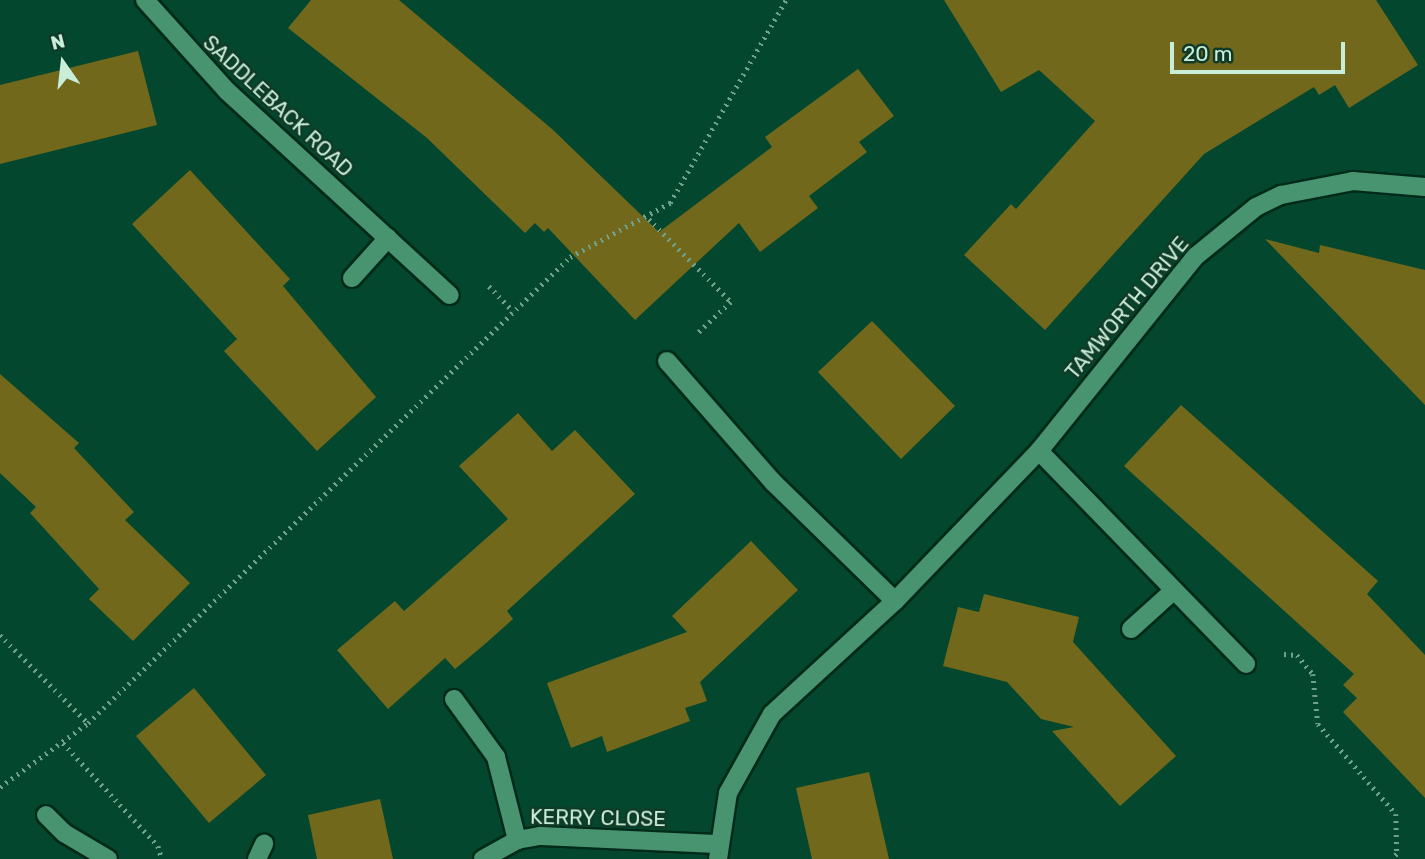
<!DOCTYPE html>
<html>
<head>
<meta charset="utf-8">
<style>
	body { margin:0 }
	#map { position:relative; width:1425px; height:859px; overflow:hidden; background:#03472e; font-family:Rubik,sans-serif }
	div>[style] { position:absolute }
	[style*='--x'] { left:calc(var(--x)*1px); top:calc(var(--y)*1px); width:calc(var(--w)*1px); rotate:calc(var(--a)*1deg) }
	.building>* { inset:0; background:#72681b }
	.path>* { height:4.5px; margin-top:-2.25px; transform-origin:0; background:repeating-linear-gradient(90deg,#6fa28c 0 2px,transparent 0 7px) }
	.roads { filter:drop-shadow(2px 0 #002a19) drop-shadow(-2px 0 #002a19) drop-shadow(0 2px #002a19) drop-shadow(0 -2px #002a19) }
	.lane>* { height:18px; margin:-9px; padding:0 9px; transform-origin:9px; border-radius:9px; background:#489470 }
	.street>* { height:18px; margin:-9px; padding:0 9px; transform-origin:9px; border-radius:9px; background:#489470 }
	span { translate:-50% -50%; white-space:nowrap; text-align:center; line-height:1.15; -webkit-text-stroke:5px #103a27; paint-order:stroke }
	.street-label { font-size:21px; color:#c8edd9 }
	.north { position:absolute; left:28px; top:28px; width:70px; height:70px; -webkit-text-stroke:5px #103a27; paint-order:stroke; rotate:346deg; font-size:19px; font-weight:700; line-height:28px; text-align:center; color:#c8edd9 }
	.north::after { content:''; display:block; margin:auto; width:24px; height:32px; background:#c8edd9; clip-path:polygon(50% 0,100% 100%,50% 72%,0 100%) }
	.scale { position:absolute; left:1170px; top:42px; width:175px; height:32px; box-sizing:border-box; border:4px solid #c8edd9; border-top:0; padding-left:9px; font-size:21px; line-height:24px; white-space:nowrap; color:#c8edd9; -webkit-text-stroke:5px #103a27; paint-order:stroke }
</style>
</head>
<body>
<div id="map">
	<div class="building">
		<i style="clip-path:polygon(311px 0,399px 0,552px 129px,659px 232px,772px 147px,765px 137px,858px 69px,894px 116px,859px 142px,867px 152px,809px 196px,818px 208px,760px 252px,739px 223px,635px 320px,548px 228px,544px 232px,535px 223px,525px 233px,427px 138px,288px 28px)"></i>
		<i style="clip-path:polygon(944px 0,1376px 0,1418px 65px,1349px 108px,1335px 85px,1319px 95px,1314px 87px,1204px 154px,1045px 330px,964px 255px,1011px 204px,1016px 209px,1095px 121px,1039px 70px,1001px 92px)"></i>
		<i style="clip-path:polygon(138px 51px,157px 125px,0 164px,0 85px)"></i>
		<i style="clip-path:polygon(190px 170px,290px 279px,283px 286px,376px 397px,317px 451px,224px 351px,237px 339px,132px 224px)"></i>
		<i style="clip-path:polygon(1265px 239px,1319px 253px,1320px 245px,1425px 270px,1425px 405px)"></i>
		<i style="clip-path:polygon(872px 321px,955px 406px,901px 459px,818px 372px)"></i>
		<i style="clip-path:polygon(0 374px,79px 443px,74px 448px,134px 512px,125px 520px,190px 583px,133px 641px,89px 599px,99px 589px,30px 513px,36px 507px,0 473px)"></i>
		<i style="clip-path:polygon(1181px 405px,1378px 581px,1367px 594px,1425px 655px,1425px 798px,1343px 712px,1357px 698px,1343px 685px,1354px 674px,1124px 466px)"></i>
		<i style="clip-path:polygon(518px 413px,552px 451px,575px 430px,635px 494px,507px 611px,513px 619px,485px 644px,455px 669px,445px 658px,388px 709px,337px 650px,395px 601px,404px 611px,508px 519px,459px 466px)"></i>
		<i style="clip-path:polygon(751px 541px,798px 590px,700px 682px,707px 701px,685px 708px,690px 721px,607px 752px,602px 736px,571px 748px,547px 683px,687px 632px,672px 616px)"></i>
		<i style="clip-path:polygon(984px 594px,1079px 617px,1073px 642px,1176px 756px,1120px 806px,1052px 731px,1074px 727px,1041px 719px,1007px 682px,943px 666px,958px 607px,979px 612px)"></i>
		<i style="clip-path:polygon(194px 688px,266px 775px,209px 823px,136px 736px)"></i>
		<i style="clip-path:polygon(869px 772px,889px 859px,812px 859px,796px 788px)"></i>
		<i style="clip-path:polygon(380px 799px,393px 859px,317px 859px,308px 815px)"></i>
	</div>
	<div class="path">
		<i style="--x:649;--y:219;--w:117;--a:45.3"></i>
		<i style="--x:731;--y:302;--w:47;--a:136.7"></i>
		<i style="--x:489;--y:286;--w:35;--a:46"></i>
		<i style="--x:0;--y:635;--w:124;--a:45"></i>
		<i style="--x:1284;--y:654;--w:13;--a:4"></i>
		<i style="--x:1297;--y:655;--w:25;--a:50"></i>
		<i style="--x:1313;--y:674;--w:50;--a:84.3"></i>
		<i style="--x:1318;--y:724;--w:119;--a:49.1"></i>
		<i style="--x:1396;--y:814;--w:40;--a:88.6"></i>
		<i style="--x:1397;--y:854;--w:7;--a:135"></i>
		<i style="--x:63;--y:743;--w:140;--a:47.3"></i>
		<i style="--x:158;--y:846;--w:14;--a:73"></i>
		<i style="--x:0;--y:787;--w:109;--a:-36"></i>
		<i style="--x:88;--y:723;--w:670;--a:-44.03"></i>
		<i style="--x:570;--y:257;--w:114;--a:-28.4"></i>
		<i style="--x:670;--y:203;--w:234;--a:-60.3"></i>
	</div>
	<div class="roads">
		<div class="lane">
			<i style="--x:454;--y:699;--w:72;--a:54.1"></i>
			<i style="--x:496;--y:757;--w:86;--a:75.8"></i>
			<i style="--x:46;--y:815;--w:25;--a:45"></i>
			<i style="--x:64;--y:833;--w:51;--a:30.6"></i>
		</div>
		<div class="street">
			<i style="--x:145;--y:0;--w:122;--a:48"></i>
			<i style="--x:227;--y:91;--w:302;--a:42.5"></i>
			<i style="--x:352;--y:278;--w:54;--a:-48"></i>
			<i style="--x:667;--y:361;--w:161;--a:48.8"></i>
			<i style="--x:773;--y:482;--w:170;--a:44.3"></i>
			<i style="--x:1039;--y:451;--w:297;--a:45.8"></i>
			<i style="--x:1131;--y:629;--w:55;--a:-42.1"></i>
			<i style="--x:257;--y:859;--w:17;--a:-65"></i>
			<i style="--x:483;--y:859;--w:39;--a:-29"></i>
			<i style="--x:517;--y:840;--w:23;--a:-10"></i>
			<i style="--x:540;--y:836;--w:178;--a:2.6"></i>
			<i style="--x:718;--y:859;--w:67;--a:-81.4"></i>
			<i style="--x:728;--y:793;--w:90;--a:-60.9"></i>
			<i style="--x:772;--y:714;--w:167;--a:-42.6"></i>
			<i style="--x:895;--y:601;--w:208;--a:-46.2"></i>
			<i style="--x:1039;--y:451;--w:250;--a:-51.2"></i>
			<i style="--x:1196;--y:256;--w:77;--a:-39.2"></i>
			<i style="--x:1256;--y:207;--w:28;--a:-26"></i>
			<i style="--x:1281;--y:195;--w:73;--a:-11"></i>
			<i style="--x:1353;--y:181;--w:72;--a:4.8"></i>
		</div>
	</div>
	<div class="street-label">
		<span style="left:278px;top:106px;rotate:43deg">SADDLEBACK ROAD</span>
		<span style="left:1127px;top:308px;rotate:-50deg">TAMWORTH DRIVE</span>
		<span style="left:598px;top:818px;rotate:1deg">KERRY CLOSE</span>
	</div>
	<div class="north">N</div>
	<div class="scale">20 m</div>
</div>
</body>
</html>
